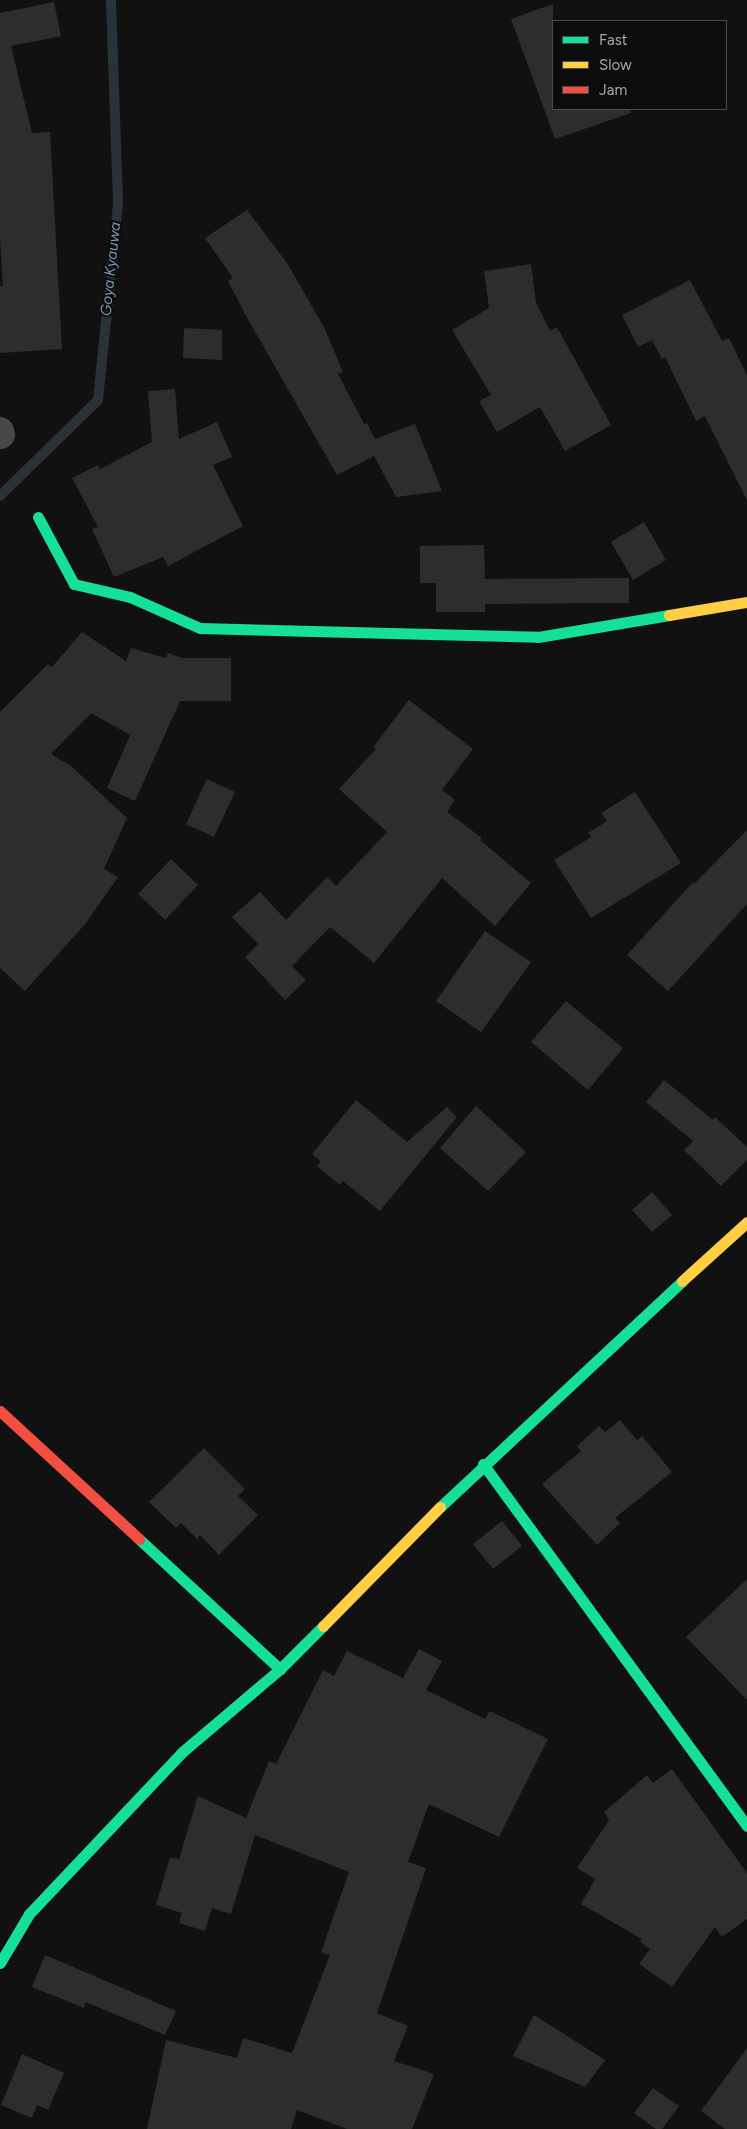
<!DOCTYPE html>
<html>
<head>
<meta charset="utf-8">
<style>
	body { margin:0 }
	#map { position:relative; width:747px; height:2129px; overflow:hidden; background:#111; font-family:Figtree,sans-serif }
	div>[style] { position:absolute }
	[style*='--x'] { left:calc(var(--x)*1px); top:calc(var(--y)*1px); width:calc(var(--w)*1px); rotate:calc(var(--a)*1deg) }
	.stream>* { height:10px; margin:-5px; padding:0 5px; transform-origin:5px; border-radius:5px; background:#293236 }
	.building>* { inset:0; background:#2c2d2e }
	.street>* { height:28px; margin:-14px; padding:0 14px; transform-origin:14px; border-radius:14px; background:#46484a }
	.fast>* { height:11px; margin:-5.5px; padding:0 5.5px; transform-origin:5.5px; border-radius:5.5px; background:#16e098 }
	.slow>* { height:11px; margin:-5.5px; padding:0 5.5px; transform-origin:5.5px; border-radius:5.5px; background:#ffcf43 }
	.jam>* { height:11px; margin:-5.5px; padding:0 5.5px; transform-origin:5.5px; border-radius:5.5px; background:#f24e42 }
	span { translate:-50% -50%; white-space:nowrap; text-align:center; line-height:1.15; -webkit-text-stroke:4px #0c0c0d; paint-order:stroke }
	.water-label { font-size:15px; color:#7a9eac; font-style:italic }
	.legend { position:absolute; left:552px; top:20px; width:175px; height:90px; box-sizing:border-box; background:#0c0c0d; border:1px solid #484b4f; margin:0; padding:6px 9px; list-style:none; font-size:15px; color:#a2aab2 }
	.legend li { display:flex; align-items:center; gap:10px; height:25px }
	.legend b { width:25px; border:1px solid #484b4f }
</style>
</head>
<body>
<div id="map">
	<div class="stream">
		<i style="--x:0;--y:496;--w:137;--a:-44.4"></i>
		<i style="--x:98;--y:400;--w:199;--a:-84.2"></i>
		<i style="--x:118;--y:202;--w:202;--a:-92"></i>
	</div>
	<div class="building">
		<i style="clip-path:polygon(54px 2px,61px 36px,11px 46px,32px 133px,50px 132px,62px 349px,0 353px,0 286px,3px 286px,0 239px,0 13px)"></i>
		<i style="clip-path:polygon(553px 4px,553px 109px,630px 109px,631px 113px,555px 139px,511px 19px)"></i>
		<i style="clip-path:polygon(247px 210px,287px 263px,324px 327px,343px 372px,338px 374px,364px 424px,367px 423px,375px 439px,415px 424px,442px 491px,396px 497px,374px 456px,337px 475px,245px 314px,228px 281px,233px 278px,205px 238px)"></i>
		<i style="clip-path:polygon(531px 264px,536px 302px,550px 331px,557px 327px,611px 425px,565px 451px,540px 407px,497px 432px,479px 401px,491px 395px,452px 330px,489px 308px,484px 271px)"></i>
		<i style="clip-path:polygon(690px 280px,722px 341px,729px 338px,747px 375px,747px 500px,705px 416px,696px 421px,665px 357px,662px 359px,652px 340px,638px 347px,622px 315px)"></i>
		<i style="clip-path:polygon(184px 328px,222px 330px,222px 360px,183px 358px)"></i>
		<i style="clip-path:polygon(175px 389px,179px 439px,217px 422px,232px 457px,213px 465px,243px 526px,168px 566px,163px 557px,114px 577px,92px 529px,98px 527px,72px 478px,98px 465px,100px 469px,152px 442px,148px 391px)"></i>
		<i style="clip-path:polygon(644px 522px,666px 560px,633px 580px,611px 542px)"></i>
		<i style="clip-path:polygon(484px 545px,485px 579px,629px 578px,629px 603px,485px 604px,485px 612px,436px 612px,436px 583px,420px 583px,420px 546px)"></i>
		<i style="clip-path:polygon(82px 632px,126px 661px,131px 648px,166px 658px,168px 653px,183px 658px,231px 658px,231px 701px,180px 701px,135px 801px,107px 788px,130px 735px,91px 713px,51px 754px,71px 766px,127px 818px,104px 869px,118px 877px,86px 923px,25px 991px,0 968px,0 712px,48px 664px,52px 667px)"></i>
		<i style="clip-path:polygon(409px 700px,473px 749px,442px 790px,455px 800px,447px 812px,482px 838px,480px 840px,531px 883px,495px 926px,442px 878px,374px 963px,330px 927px,292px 966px,306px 980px,285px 1000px,245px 957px,258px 944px,232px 917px,260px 892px,286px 920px,327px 877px,336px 886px,387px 832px,339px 789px,376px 749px,373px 747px)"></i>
		<i style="clip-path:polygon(207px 779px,235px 792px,214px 837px,186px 824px)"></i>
		<i style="clip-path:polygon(635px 792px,681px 863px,591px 918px,554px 860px,591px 837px,588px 833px,607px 821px,601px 813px)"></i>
		<i style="clip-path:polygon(747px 830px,747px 904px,668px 991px,627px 955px,693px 882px,694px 884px)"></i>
		<i style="clip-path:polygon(171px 859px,198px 885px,165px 920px,138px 894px)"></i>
		<i style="clip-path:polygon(485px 931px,531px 962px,481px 1032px,436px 1001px)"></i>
		<i style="clip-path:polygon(566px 1001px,623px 1048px,588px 1090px,531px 1042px)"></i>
		<i style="clip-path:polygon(664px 1080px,713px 1120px,715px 1117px,747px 1147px,747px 1160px,721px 1186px,684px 1150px,693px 1141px,646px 1102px)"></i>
		<i style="clip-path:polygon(356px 1100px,407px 1142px,447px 1107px,457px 1117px,380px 1211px,343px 1181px,340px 1185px,317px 1166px,321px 1161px,312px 1154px)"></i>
		<i style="clip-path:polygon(476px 1106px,526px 1152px,488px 1191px,440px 1148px)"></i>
		<i style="clip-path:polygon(652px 1192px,672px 1215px,652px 1232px,632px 1210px)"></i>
		<i style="clip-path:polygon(620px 1420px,637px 1440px,642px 1436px,672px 1472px,615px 1518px,620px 1523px,597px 1545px,542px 1484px,581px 1451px,577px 1446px,599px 1426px,605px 1432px)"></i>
		<i style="clip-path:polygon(204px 1448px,245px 1489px,238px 1496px,258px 1515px,219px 1555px,200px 1535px,197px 1539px,181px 1523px,176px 1528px,149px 1502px)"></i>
		<i style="clip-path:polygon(502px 1521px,522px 1546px,493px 1569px,473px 1544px)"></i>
		<i style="clip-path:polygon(747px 1579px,747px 1700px,686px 1637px)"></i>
		<i style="clip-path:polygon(419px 1649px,442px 1661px,426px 1690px,485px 1719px,490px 1711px,548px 1739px,499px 1837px,429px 1804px,408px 1862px,426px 1868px,377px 2013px,408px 2026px,394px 2061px,434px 2074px,412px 2129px,347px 2129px,297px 2110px,291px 2129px,147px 2129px,166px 2040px,237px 2058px,243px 2038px,292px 2053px,330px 1955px,321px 1952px,349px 1872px,255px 1835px,231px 1914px,212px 1908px,205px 1931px,179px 1923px,182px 1913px,156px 1905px,170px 1857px,179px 1859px,198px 1796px,246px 1818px,269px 1761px,276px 1764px,323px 1670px,334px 1676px,347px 1651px,403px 1678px)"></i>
		<i style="clip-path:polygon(672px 1769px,747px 1873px,747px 1919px,722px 1937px,715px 1927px,672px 1987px,639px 1964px,650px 1949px,640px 1942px,642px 1939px,581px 1904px,595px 1879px,577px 1868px,609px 1820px,604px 1812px,647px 1775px,653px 1783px)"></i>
		<i style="clip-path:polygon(45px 1955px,176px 2011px,165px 2035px,86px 2002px,84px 2008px,32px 1987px)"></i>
		<i style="clip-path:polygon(534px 2015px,605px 2060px,585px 2087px,513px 2056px)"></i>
		<i style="clip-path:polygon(747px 2048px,747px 2129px,725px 2129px,701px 2111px)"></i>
		<i style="clip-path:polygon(22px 2054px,64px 2073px,48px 2110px,37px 2105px,32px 2118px,1px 2105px)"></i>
		<i style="clip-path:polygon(653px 2088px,679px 2106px,662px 2129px,656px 2129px,634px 2113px)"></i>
	</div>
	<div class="street">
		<i style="--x:0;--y:431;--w:4;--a:76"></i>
	</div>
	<div class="fast">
		<i style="--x:38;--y:517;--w:76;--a:61.8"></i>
		<i style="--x:74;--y:584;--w:57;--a:13.1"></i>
		<i style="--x:130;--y:597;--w:77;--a:23.9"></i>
		<i style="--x:200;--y:628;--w:338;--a:1.5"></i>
		<i style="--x:538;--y:637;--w:133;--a:-9.5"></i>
		<i style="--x:483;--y:1464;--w:448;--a:53.9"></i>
		<i style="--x:440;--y:1507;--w:331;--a:-43"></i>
		<i style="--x:139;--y:1539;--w:192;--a:42.7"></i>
		<i style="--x:0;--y:1963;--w:57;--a:-59.4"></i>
		<i style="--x:29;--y:1914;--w:221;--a:-46.6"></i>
		<i style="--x:181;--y:1753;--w:130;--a:-40.3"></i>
		<i style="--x:280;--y:1669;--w:61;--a:-45"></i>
	</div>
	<div class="slow">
		<i style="--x:669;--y:615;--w:79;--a:-9.5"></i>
		<i style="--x:682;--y:1281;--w:88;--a:-42.2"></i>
		<i style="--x:323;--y:1626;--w:167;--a:-45.5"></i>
	</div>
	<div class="jam">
		<i style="--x:0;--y:1411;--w:189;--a:42.6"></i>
	</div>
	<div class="water-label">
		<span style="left:111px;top:269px;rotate:-84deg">Goya Kyauwa</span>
	</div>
	<ul class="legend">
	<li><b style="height:6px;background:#16e098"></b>Fast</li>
	<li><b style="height:6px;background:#ffcf43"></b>Slow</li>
	<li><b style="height:6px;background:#f24e42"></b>Jam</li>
	</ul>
</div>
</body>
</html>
